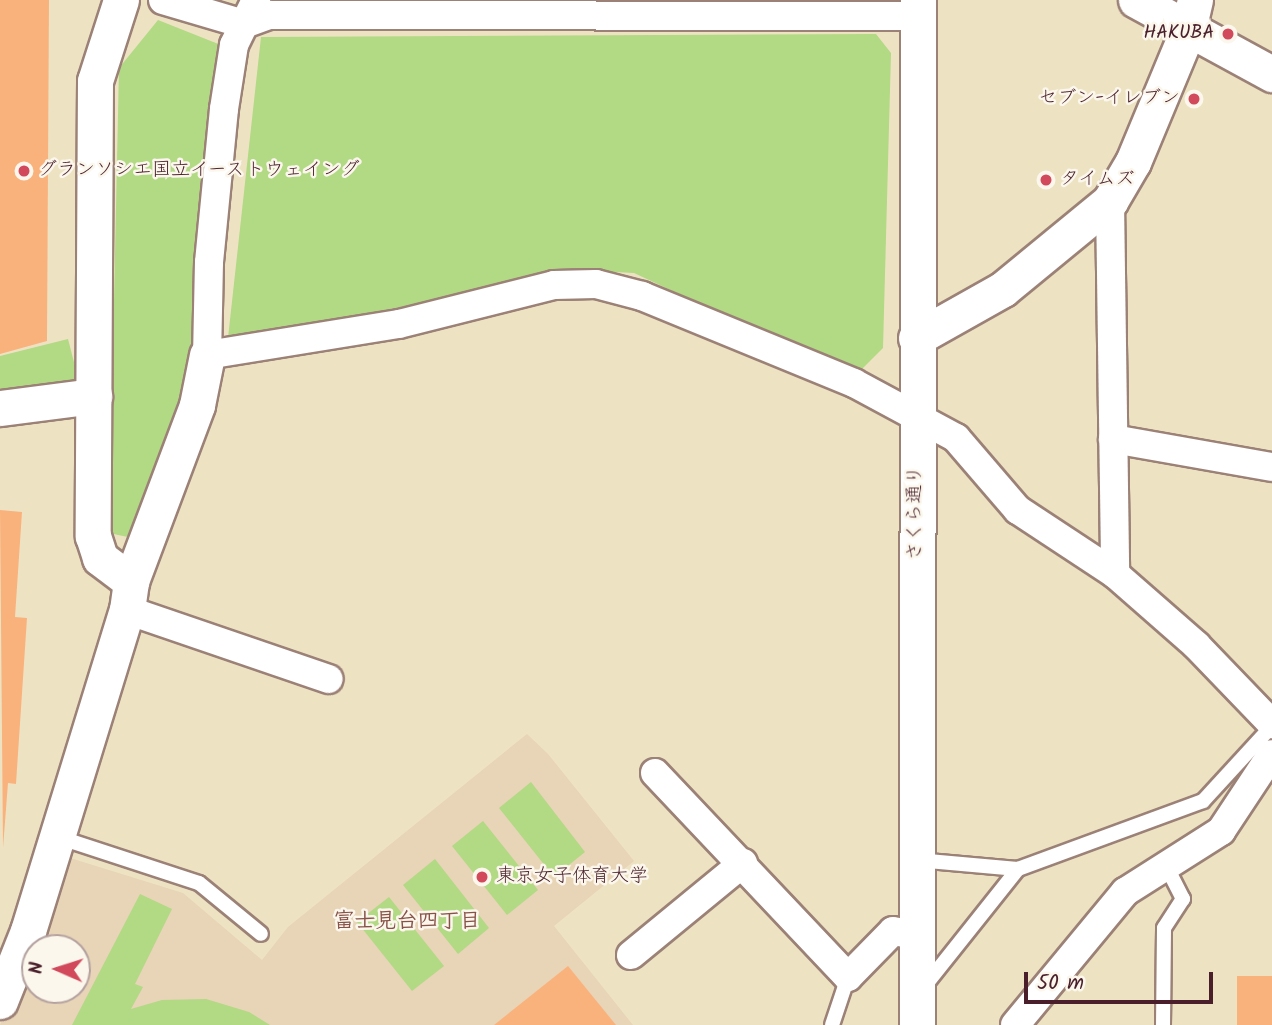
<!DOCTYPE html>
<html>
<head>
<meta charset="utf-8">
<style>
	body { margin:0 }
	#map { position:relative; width:1272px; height:1025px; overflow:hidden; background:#ede3c3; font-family:Kalam,"Klee One",sans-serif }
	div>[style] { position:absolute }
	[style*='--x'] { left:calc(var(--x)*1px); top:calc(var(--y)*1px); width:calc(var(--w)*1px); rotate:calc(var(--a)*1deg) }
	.built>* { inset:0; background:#e8d4b7 }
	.green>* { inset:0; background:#b2d984 }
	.building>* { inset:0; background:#fab27d }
	.roads { filter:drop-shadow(2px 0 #9c8177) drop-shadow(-2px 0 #9c8177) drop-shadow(0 2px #9c8177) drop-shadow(0 -2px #9c8177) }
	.service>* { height:14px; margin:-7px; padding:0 7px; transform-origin:7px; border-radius:7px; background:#fff }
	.minor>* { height:28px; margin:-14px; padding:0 14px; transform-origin:14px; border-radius:14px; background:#fff }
	.tertiary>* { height:35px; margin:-17.5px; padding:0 17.5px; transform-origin:17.5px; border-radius:17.5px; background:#fff }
	.dots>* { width:19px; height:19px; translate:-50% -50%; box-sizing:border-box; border:4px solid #fbf7ec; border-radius:50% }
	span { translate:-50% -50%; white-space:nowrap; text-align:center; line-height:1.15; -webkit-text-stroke:5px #fbf7ec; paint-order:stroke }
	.poi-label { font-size:19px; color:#4a1f2b }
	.right { translate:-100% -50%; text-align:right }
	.left { translate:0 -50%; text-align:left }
	.street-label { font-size:19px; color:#4a1f2b }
	.neighbourhood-label { font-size:21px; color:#885248; font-weight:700 }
	.north { position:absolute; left:21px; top:934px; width:70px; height:70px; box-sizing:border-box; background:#fbf7ec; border:2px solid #b4a19f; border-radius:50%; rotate:273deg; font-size:19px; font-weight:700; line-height:28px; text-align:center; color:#4a1f2b }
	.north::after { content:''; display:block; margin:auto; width:24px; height:32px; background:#d1495b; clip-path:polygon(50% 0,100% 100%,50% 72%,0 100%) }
	.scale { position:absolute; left:1024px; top:972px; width:189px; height:32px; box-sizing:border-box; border:4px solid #4a1f2b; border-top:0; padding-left:9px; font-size:21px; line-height:24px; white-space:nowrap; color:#4a1f2b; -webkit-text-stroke:5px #fbf7ec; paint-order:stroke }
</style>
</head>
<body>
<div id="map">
	<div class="built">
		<i style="clip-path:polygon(evenodd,527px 734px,548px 754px,634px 861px,554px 926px,633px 1025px,0 1025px,67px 857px,183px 893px,262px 960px,288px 927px,527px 734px,35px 948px,77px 948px,77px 990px,35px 990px,35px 948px)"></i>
	</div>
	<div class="green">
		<i style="clip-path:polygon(158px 20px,236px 51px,207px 316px,137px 539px,109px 533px,119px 68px)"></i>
		<i style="clip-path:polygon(876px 34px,891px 53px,883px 348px,855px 376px,634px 273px,576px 270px,485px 292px,228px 338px,261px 37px)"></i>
		<i style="clip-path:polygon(68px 339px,83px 397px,0 408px,0 356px)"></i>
		<i style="clip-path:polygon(531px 782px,585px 852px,554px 877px,499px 808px)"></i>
		<i style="clip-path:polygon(483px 821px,538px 890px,507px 915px,452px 846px)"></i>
		<i style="clip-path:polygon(435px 859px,489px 928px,458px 954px,403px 885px)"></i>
		<i style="clip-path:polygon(140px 894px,172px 909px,135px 984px,143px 987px,131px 1009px,162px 1000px,206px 999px,249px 1012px,270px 1025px,72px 1025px)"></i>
		<i style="clip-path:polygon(389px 897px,444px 966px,412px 991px,357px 922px)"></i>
	</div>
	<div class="building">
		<i style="clip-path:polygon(0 0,49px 0,47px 341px,0 354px)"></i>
		<i style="clip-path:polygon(0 510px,22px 512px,15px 617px,27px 618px,16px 784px,8px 783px,3px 848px)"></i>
		<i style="clip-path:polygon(568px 966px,616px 1025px,494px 1025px)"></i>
		<i style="clip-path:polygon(1237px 976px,1272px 976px,1272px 1025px,1237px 1025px)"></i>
	</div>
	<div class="roads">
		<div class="service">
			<i style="--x:58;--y:837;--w:148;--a:18.1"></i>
			<i style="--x:199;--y:883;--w:80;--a:39.4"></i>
			<i style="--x:917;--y:860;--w:101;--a:5.1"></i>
			<i style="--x:924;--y:987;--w:151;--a:-51.5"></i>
			<i style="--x:1018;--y:869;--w:197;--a:-20.2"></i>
			<i style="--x:1203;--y:801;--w:102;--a:-47.4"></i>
			<i style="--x:832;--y:1025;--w:51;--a:-71.6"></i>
			<i style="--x:1163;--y:1025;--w:97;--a:-89.4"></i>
			<i style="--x:1164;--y:928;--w:35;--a:-57"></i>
			<i style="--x:1183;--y:899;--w:37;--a:-117"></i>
		</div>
		<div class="minor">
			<i style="--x:163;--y:0;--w:84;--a:16.5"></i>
			<i style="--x:244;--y:24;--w:27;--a:-20"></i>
			<i style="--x:269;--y:15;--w:649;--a:0.09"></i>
			<i style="--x:256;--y:0;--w:50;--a:116.1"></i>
			<i style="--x:234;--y:45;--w:65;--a:98.9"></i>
			<i style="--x:224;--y:109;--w:154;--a:95.6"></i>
			<i style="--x:209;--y:262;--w:93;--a:91.2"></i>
			<i style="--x:207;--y:355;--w:194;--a:-9.2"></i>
			<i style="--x:399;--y:324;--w:160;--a:-14.1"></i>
			<i style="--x:554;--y:285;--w:42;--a:-1.4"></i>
			<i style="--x:596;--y:284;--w:48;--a:14.6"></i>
			<i style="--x:642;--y:296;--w:229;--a:22.3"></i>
			<i style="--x:854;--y:383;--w:116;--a:28.3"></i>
			<i style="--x:956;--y:438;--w:95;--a:49.3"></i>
			<i style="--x:1018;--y:510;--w:116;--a:33.4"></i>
			<i style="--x:1115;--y:574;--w:108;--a:41.2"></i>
			<i style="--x:1196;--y:645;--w:110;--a:46.1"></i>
			<i style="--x:1110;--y:201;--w:373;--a:89.2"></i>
			<i style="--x:1113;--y:439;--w:161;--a:10"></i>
			<i style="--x:127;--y:610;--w:213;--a:18.9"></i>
			<i style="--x:655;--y:773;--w:281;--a:46.6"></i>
			<i style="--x:848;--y:977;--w:64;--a:-45.6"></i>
			<i style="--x:893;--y:931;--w:23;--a:10"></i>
			<i style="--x:631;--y:955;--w:145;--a:-39.4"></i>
			<i style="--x:1015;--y:1025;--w:173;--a:-50.4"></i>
			<i style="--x:1125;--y:892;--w:114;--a:-32.4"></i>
			<i style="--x:1221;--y:831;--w:92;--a:-56.5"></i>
		</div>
		<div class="tertiary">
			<i style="--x:121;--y:0;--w:85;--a:107.8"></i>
			<i style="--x:95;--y:81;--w:455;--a:90.3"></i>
			<i style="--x:93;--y:536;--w:23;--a:72"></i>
			<i style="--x:100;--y:558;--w:39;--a:37"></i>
			<i style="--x:1136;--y:0;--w:155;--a:28.6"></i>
			<i style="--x:916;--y:338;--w:100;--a:-29.4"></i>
			<i style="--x:1003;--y:289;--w:139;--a:-39.4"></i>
			<i style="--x:1110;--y:201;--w:45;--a:-59.5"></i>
			<i style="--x:1133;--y:162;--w:143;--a:-67.4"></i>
			<i style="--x:1188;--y:30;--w:31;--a:-77"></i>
			<i style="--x:0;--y:408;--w:95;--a:-7.3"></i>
			<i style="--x:0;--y:1001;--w:75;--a:-68.2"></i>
			<i style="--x:28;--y:931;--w:336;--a:-72.9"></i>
			<i style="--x:127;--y:610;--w:29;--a:-82"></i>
			<i style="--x:131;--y:581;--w:188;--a:-69.4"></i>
			<i style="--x:197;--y:405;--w:51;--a:-78.7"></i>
			<i style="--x:917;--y:1025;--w:1025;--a:-89.94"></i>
		</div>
	</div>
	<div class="dots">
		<i style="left:1228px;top:34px;background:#d1495b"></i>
		<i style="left:1194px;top:99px;background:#d1495b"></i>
		<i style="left:24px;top:171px;background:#d1495b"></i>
		<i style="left:1046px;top:180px;background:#d1495b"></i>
		<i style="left:482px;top:877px;background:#d1495b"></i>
	</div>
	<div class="poi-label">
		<span class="right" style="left:1214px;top:34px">HAKUBA</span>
		<span class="right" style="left:1180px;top:99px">セブン-イレブン</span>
		<span class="left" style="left:38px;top:171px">グランソシエ国立イーストウェイング</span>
		<span class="left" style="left:1060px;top:180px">タイムズ</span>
		<span class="left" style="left:496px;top:877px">東京女子体育大学</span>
	</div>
	<div class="street-label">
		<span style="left:916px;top:513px;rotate:-90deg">さくら通り</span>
	</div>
	<div class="neighbourhood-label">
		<span style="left:407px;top:922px">富士見台四丁目</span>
	</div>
	<div class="north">N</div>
	<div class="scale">50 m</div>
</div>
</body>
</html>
